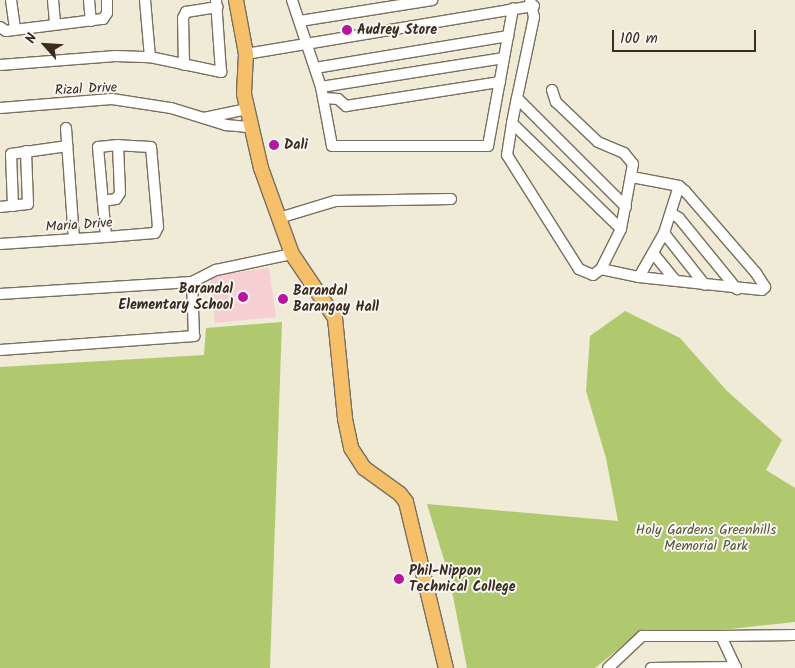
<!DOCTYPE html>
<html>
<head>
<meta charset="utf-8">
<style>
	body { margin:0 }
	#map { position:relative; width:795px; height:668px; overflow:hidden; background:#efebd6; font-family:Kalam,sans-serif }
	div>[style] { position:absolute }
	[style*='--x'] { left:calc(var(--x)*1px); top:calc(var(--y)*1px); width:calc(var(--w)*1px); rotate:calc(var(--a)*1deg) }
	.built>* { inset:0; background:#f7cfd2 }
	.green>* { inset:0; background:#b0c96e }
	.roads { filter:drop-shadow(1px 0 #7a6e5e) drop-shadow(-1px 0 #7a6e5e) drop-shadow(0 1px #7a6e5e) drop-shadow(0 -1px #7a6e5e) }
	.minor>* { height:10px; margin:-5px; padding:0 5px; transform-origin:5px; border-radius:5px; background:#fff }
	.major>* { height:14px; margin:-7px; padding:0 7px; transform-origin:7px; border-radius:7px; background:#f6c06b }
	.dots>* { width:14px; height:14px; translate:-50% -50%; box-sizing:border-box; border:2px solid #f6f6f2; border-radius:50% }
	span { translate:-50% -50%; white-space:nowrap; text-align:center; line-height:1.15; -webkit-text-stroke:4px #f6f6f2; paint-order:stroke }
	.poi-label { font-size:14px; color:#3b2a1e; font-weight:700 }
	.left { translate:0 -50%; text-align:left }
	.right { translate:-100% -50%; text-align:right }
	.street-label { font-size:14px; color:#3b2a1e }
	.park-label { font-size:14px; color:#585232 }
	.north { position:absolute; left:20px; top:20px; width:50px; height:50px; -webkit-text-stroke:4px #f6f6f2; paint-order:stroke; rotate:296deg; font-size:14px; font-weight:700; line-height:20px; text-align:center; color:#3b2a1e }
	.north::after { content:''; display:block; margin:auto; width:18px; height:22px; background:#3b2a1e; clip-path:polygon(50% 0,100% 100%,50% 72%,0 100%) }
	.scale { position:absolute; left:612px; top:30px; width:144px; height:22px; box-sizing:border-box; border:2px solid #3b2a1e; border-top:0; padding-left:6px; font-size:15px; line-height:18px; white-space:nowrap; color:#3b2a1e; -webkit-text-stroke:4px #f6f6f2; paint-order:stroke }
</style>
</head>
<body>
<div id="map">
	<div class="built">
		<i style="clip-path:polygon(269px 268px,276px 317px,215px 323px,210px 276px)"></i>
	</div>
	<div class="green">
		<i style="clip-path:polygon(625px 311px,680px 338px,727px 391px,782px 440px,766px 470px,795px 488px,795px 622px,721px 630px,637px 634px,595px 668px,467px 668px,449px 576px,427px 504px,618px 521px,606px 458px,586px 391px,590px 336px)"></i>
		<i style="clip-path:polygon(282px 322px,270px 668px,0 668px,0 367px,204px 355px,206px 328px)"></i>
	</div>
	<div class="roads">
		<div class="minor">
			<i style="--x:11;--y:0;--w:30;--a:82"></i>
			<i style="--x:53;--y:0;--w:24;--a:85"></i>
			<i style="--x:89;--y:0;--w:21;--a:85"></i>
			<i style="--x:145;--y:0;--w:57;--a:85"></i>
			<i style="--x:292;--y:0;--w:92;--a:71.6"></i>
			<i style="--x:321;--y:87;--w:60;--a:79.4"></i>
			<i style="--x:332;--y:146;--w:156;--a:0"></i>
			<i style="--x:488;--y:146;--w:140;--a:-79.7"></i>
			<i style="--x:300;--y:21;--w:134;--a:-9"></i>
			<i style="--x:0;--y:27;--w:7;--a:34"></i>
			<i style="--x:6;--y:31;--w:98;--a:-7.1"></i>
			<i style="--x:103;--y:19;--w:7;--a:-56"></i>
			<i style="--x:107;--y:13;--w:13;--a:-90"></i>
			<i style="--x:246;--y:54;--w:292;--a:-9.5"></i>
			<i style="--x:0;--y:65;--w:116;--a:-4.4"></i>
			<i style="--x:116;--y:56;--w:34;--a:2"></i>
			<i style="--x:150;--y:57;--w:73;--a:11.9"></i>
			<i style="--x:221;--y:72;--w:72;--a:-94"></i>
			<i style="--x:184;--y:65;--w:47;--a:-91.2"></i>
			<i style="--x:183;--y:18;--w:7;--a:-63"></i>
			<i style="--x:186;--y:12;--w:32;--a:-9"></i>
			<i style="--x:315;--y:68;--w:196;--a:-9.4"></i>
			<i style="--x:321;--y:87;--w:185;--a:-9"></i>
			<i style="--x:552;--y:90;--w:13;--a:72"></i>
			<i style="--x:556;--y:102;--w:58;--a:43.6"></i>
			<i style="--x:598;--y:142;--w:28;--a:23"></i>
			<i style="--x:624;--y:153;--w:14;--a:51"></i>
			<i style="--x:633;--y:164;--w:66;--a:100.5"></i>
			<i style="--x:324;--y:98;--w:14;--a:4"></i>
			<i style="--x:338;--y:99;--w:11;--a:41"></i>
			<i style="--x:346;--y:106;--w:156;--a:-8.9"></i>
			<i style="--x:517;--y:98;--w:154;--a:45"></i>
			<i style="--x:0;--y:108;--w:112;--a:-4.6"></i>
			<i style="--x:112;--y:99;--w:60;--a:8.7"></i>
			<i style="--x:171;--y:108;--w:58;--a:17.2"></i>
			<i style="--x:226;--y:125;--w:25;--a:5"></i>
			<i style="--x:204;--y:118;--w:44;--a:-11.8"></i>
			<i style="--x:512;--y:123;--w:152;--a:44.2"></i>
			<i style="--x:621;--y:229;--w:45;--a:116.6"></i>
			<i style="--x:601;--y:269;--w:10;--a:143"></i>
			<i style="--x:593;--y:275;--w:15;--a:-157"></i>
			<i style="--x:579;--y:269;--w:135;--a:-122.3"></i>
			<i style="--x:507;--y:155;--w:32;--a:-81"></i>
			<i style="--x:512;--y:123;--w:25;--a:-79"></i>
			<i style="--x:517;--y:98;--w:83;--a:-78.1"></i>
			<i style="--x:534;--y:17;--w:17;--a:-103"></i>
			<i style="--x:66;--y:128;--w:111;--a:85.9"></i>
			<i style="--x:632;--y:177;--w:48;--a:10.8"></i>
			<i style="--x:679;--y:186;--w:8;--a:40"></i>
			<i style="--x:685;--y:191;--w:108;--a:49.1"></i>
			<i style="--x:756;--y:273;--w:17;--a:57"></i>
			<i style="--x:765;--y:287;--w:4;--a:135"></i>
			<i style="--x:762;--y:290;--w:124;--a:-174"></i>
			<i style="--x:639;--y:277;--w:51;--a:-60.4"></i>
			<i style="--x:664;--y:233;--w:49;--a:-72.3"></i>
			<i style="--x:103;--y:201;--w:13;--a:-9"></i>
			<i style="--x:116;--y:199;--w:7;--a:-56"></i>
			<i style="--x:120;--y:193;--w:48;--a:-92.4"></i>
			<i style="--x:13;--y:206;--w:52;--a:-92.2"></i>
			<i style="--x:11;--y:154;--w:57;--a:-8.1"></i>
			<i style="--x:0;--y:207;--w:28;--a:-6"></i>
			<i style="--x:28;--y:204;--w:53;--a:-92.2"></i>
			<i style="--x:671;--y:213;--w:9;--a:32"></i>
			<i style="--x:679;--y:218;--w:92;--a:50.8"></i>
			<i style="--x:279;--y:218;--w:59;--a:-16.9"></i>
			<i style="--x:335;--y:201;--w:116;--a:-1"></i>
			<i style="--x:664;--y:233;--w:66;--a:51.7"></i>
			<i style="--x:0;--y:244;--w:106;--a:-3.8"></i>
			<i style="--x:106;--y:237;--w:49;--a:-4.7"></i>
			<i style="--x:155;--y:233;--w:7;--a:-63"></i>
			<i style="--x:158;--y:227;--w:80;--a:-95"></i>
			<i style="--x:151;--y:147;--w:33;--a:-177"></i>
			<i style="--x:118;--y:145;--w:20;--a:174"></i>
			<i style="--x:98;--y:147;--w:90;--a:84.9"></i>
			<i style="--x:653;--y:253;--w:36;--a:51"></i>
			<i style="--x:601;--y:269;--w:39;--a:12"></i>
			<i style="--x:0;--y:294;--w:192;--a:-3.6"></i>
			<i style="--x:192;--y:282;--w:27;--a:-27"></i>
			<i style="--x:216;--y:270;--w:78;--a:-11.9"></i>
			<i style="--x:0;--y:350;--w:195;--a:-4.1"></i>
			<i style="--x:194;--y:336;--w:54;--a:-92.1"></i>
			<i style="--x:721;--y:636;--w:74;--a:-0.8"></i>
			<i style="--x:608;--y:668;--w:47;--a:-43.3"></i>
			<i style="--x:642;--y:636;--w:79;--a:0"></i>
			<i style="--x:721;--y:636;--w:35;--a:65"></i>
			<i style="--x:651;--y:668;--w:85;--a:-0.7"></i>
		</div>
		<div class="major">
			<i style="--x:236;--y:0;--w:55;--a:79.5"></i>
			<i style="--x:246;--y:54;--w:40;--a:92.9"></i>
			<i style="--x:244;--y:94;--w:76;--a:77.1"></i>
			<i style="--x:261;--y:168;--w:91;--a:70.2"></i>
			<i style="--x:292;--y:254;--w:77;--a:56.1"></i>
			<i style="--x:335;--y:318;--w:101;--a:84.3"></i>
			<i style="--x:345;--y:419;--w:30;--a:78"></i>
			<i style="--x:351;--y:448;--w:24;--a:57"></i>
			<i style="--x:364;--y:468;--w:44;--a:35.8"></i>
			<i style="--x:400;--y:494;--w:10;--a:53"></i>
			<i style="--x:406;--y:502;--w:171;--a:76.5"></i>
		</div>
	</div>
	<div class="dots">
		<i style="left:347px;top:30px;background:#b5179e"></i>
		<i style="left:274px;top:145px;background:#b5179e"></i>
		<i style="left:243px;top:297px;background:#b5179e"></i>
		<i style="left:283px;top:299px;background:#b5179e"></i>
		<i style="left:399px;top:579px;background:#b5179e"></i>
	</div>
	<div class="poi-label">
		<span class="left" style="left:357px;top:30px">Audrey Store</span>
		<span class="left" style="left:284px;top:145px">Dali</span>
		<span class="right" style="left:233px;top:297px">Barandal<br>Elementary School</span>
		<span class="left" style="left:293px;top:299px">Barandal<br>Barangay Hall</span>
		<span class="left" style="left:409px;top:579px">Phil-Nippon<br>Technical College</span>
	</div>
	<div class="street-label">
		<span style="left:86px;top:89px;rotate:-3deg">Rizal Drive</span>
		<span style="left:79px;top:225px;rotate:-4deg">Maria Drive</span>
	</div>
	<div class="park-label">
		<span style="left:706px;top:538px">Holy Gardens Greenhills<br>Memorial Park</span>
	</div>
	<div class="north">N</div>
	<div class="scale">100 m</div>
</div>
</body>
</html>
